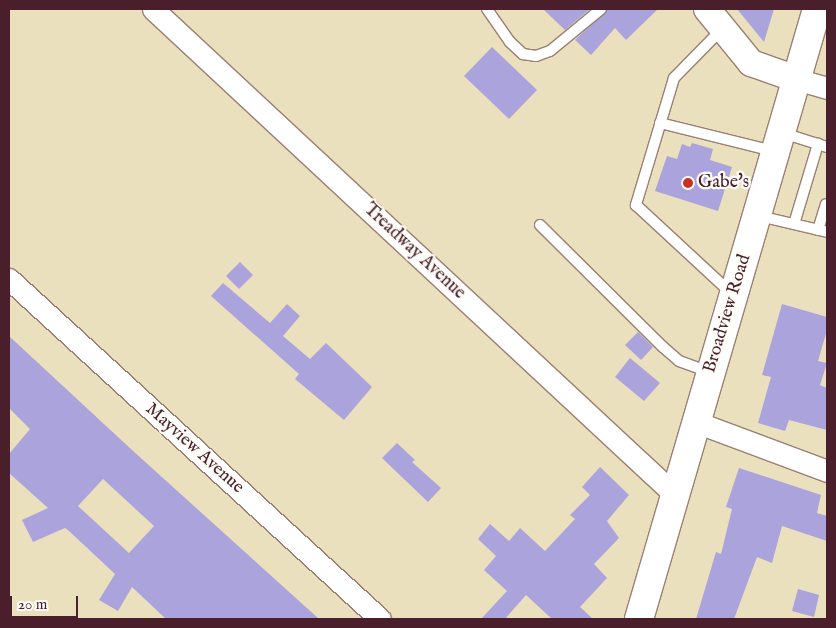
<!DOCTYPE html>
<html>
<head>
<meta charset="utf-8">
<style>
	body { margin:0 }
	#map { position:relative; width:836px; height:628px; overflow:hidden; background:#eae0bd; font-family:"IM FELL English",serif }
	div>[style] { position:absolute }
	[style*='--x'] { left:calc(var(--x)*1px); top:calc(var(--y)*1px); width:calc(var(--w)*1px); rotate:calc(var(--a)*1deg) }
	.building>* { inset:0; background:#aba3db }
	.roads { filter:drop-shadow(1px 0 #9a8074) drop-shadow(-1px 0 #9a8074) drop-shadow(0 1px #9a8074) drop-shadow(0 -1px #9a8074) }
	.service>* { height:10px; margin:-5px; padding:0 5px; transform-origin:5px; border-radius:5px; background:#fff }
	.minor>* { height:21px; margin:-10.5px; padding:0 10.5px; transform-origin:10.5px; border-radius:10.5px; background:#fff }
	.tertiary>* { height:26px; margin:-13px; padding:0 13px; transform-origin:13px; border-radius:13px; background:#fff }
	.secondary>* { height:28px; margin:-14px; padding:0 14px; transform-origin:14px; border-radius:14px; background:#fff }
	.dots>* { width:14px; height:14px; translate:-50% -50%; box-sizing:border-box; border:2px solid #fdfcf7; border-radius:50% }
	span { translate:-50% -50%; white-space:nowrap; text-align:center; line-height:1.15; -webkit-text-stroke:4.5px #fdfcf7; paint-order:stroke }
	.poi-label { font-size:18px; color:#4a1f2b }
	.left { translate:0 -50%; text-align:left }
	.street-label { font-size:18px; color:#4a1f2b }
	.frame { position:absolute; inset:0; border:10px solid #4a1f2b; pointer-events:none }
	.scale { position:absolute; left:10px; top:596px; width:68px; height:22px; box-sizing:border-box; border:2px solid #4a1f2b; border-top:0; padding-left:6px; font-size:15px; line-height:18px; white-space:nowrap; color:#4a1f2b; -webkit-text-stroke:4px #fdfcf7; paint-order:stroke }
</style>
</head>
<body>
<div id="map">
	<div class="building">
		<i style="clip-path:polygon(543px 9px,590px 9px,565px 30px)"></i>
		<i style="clip-path:polygon(608px 9px,658px 9px,626px 40px,615px 28px,591px 55px,575px 40px)"></i>
		<i style="clip-path:polygon(737px 9px,774px 9px,764px 42px)"></i>
		<i style="clip-path:polygon(492px 47px,537px 90px,509px 119px,464px 76px)"></i>
		<i style="clip-path:polygon(692px 143px,713px 149px,710px 160px,732px 167px,718px 211px,655px 191px,667px 156px,677px 159px,682px 144px,690px 147px)"></i>
		<i style="clip-path:polygon(240px 262px,253px 275px,239px 289px,226px 276px)"></i>
		<i style="clip-path:polygon(223px 283px,270px 323px,287px 304px,300px 316px,283px 336px,310px 359px,326px 343px,372px 387px,344px 420px,295px 379px,299px 374px,211px 296px)"></i>
		<i style="clip-path:polygon(782px 304px,827px 317px,827px 330px,818px 361px,827px 363px,820px 385px,827px 388px,827px 430px,789px 420px,785px 431px,758px 423px,771px 377px,762px 375px)"></i>
		<i style="clip-path:polygon(638px 332px,653px 347px,641px 360px,625px 345px)"></i>
		<i style="clip-path:polygon(evenodd,9px 336px,132px 450px,319px 619px,166px 619px,132px 587px,118px 611px,99px 600px,115px 574px,69px 531px,65px 528px,33px 542px,22px 520px,48px 508px,9px 473px,9px 454px,30px 429px,9px 408px,9px 336px,103px 479px,154px 526px,129px 553px,78px 506px,103px 479px)"></i>
		<i style="clip-path:polygon(630px 358px,660px 383px,644px 401px,615px 377px)"></i>
		<i style="clip-path:polygon(397px 443px,415px 460px,412px 462px,441px 488px,428px 502px,382px 458px)"></i>
		<i style="clip-path:polygon(600px 467px,629px 495px,607px 521px,619px 538px,594px 564px,607px 578px,580px 607px,593px 619px,552px 619px,526px 595px,505px 619px,481px 619px,507px 591px,484px 570px,496px 556px,478px 539px,490px 524px,509px 541px,520px 528px,545px 551px,575px 519px,570px 515px,590px 495px,582px 487px)"></i>
		<i style="clip-path:polygon(739px 468px,821px 495px,817px 513px,827px 516px,827px 541px,782px 526px,772px 563px,757px 557px,734px 619px,696px 619px,716px 552px,721px 554px,732px 509px,726px 507px)"></i>
		<i style="clip-path:polygon(798px 589px,819px 595px,814px 617px,792px 611px)"></i>
	</div>
	<div class="roads">
		<div class="service">
			<i style="--x:487;--y:9;--w:40;--a:55.1"></i>
			<i style="--x:510;--y:42;--w:18;--a:43"></i>
			<i style="--x:523;--y:54;--w:13;--a:9"></i>
			<i style="--x:536;--y:56;--w:15;--a:-20"></i>
			<i style="--x:550;--y:51;--w:66;--a:-39.5"></i>
			<i style="--x:722;--y:29;--w:69;--a:134.4"></i>
			<i style="--x:674;--y:78;--w:133;--a:106.7"></i>
			<i style="--x:636;--y:205;--w:131;--a:42.8"></i>
			<i style="--x:660;--y:123;--w:116;--a:13.9"></i>
			<i style="--x:783;--y:133;--w:46;--a:17.7"></i>
			<i style="--x:759;--y:216;--w:70;--a:13.2"></i>
			<i style="--x:794;--y:224;--w:84;--a:-73.3"></i>
			<i style="--x:540;--y:225;--w:173;--a:44.8"></i>
			<i style="--x:663;--y:347;--w:21;--a:41"></i>
			<i style="--x:679;--y:361;--w:33;--a:20"></i>
			<i style="--x:818;--y:230;--w:27;--a:-73"></i>
		</div>
		<div class="minor">
			<i style="--x:153;--y:9;--w:713;--a:42.95"></i>
			<i style="--x:796;--y:79;--w:32;--a:16"></i>
			<i style="--x:9;--y:279;--w:503;--a:42.5"></i>
			<i style="--x:696;--y:422;--w:140;--a:20.5"></i>
		</div>
		<div class="tertiary">
			<i style="--x:707;--y:9;--w:70;--a:50.8"></i>
			<i style="--x:751;--y:63;--w:48;--a:19.6"></i>
		</div>
		<div class="secondary">
			<i style="--x:639;--y:619;--w:635;--a:-73.73"></i>
		</div>
	</div>
	<div class="dots">
		<i style="left:688px;top:183px;background:#c8321e"></i>
	</div>
	<div class="poi-label">
		<span class="left" style="left:698px;top:183px">Gabe's</span>
	</div>
	<div class="street-label">
		<span style="left:414px;top:252px;rotate:43deg">Treadway Avenue</span>
		<span style="left:728px;top:314px;rotate:-73deg">Broadview Road</span>
		<span style="left:194px;top:449px;rotate:42deg">Mayview Avenue</span>
	</div>
	<div class="frame"></div>
	<div class="scale">20 m</div>
</div>
</body>
</html>
